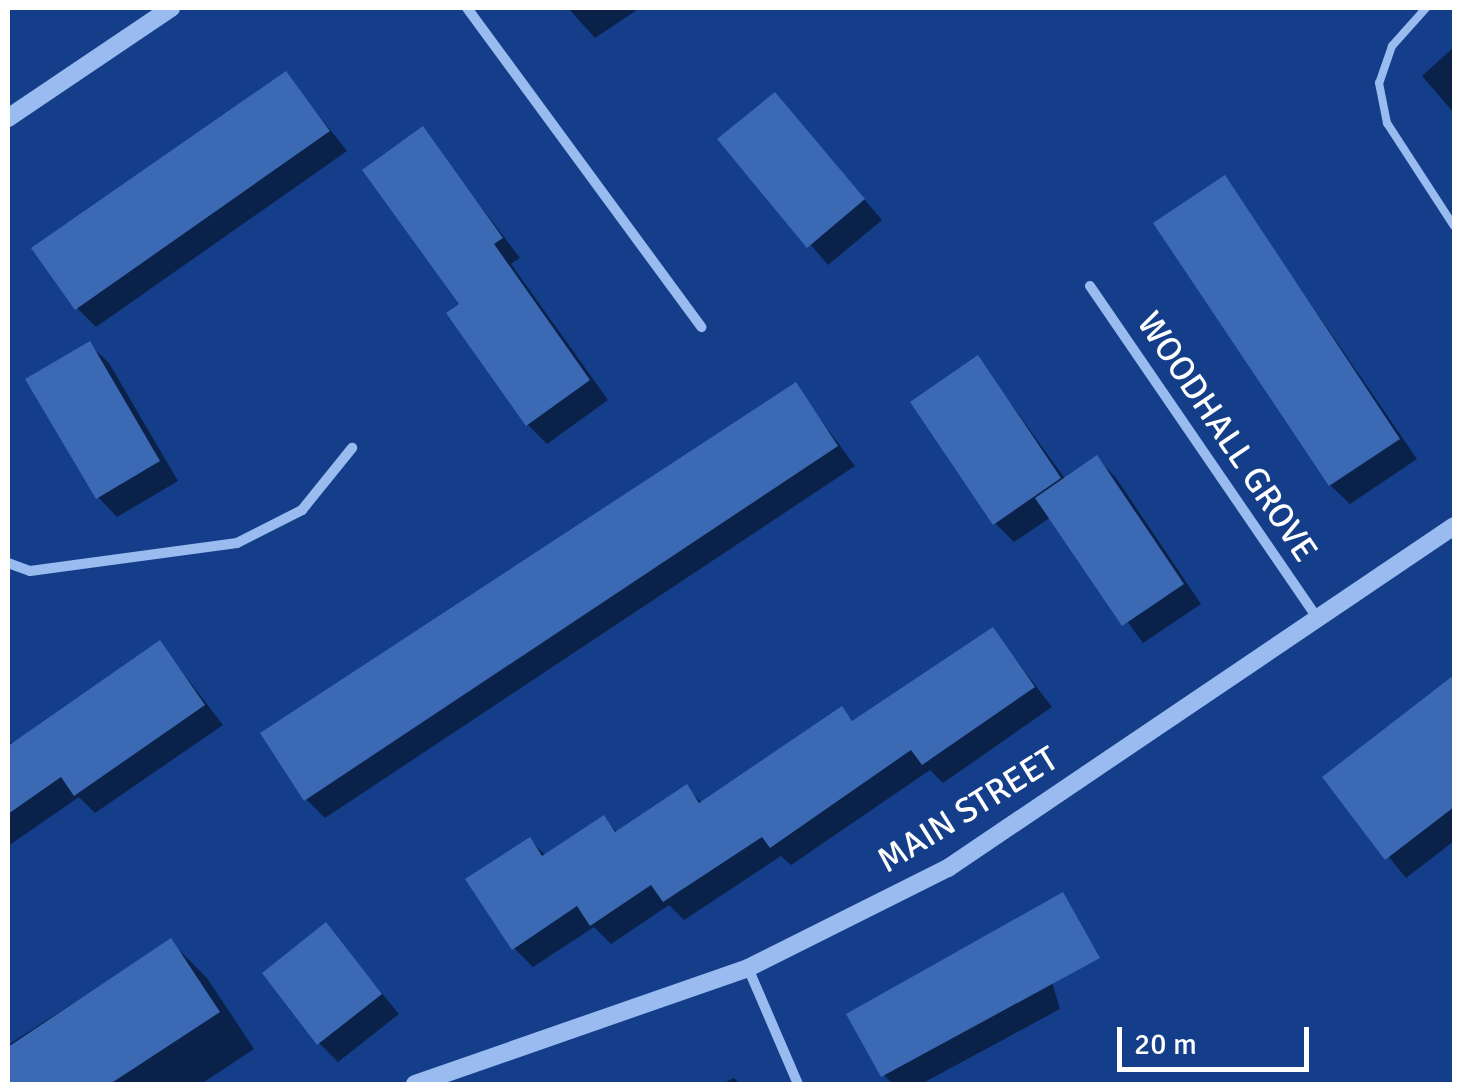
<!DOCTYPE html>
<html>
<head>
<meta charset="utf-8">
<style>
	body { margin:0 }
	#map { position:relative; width:1462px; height:1092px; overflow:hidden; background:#143e89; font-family:Signika,sans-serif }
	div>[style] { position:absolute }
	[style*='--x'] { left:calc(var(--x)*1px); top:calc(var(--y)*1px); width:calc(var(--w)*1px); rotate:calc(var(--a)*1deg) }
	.shadow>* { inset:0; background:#0007 }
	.building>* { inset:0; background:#3c69b3 }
	.service>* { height:8px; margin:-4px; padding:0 4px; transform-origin:4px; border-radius:4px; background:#9abbf0 }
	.minor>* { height:10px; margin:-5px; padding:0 5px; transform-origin:5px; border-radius:5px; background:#9abbf0 }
	.tertiary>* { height:18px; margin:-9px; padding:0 9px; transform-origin:9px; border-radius:9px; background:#9abbf0 }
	span { translate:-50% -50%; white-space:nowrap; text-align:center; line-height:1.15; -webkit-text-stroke:8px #143e89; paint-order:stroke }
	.street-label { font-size:35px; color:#fff }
	.frame { position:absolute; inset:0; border:10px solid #fff; pointer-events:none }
	.scale { position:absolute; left:1117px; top:1027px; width:192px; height:45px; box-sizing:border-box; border:5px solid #fff; border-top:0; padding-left:12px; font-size:30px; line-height:35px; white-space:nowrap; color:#fff; -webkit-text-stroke:8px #143e89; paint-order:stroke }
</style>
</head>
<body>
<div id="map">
	<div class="shadow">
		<i style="clip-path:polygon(568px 8px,640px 8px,595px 38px)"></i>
		<i style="clip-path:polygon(1454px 47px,1454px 113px,1422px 76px)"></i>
		<i style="clip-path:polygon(286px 74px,347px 151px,96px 327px,77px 308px)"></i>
		<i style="clip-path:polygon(775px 95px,882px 220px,828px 265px,721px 139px)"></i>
		<i style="clip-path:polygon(422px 129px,520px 258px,511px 264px,608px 400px,547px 444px,528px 425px,463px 305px)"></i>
		<i style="clip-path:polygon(1225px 179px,1417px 459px,1350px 504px,1330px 485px)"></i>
		<i style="clip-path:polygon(89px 344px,109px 363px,178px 481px,117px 517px,98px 497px)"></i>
		<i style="clip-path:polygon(978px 358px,1066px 480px,1097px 458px,1116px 478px,1201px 604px,1143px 643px,1051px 517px,1014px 542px,995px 523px)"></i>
		<i style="clip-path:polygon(795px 385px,855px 466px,325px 818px,306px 799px)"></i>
		<i style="clip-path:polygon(993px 630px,1052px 707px,943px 783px,930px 770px,791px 865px,781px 856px,684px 920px,669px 905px,611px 944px,594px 927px,533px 967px,514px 948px,530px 840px,546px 856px,603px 818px,618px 833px,687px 788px,703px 804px,842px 710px,854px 722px)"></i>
		<i style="clip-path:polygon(160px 643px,223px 725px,95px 813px,79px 797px,8px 846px,8px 739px,13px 745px)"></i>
		<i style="clip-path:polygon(1442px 688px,1454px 701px,1454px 841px,1406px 878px,1325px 778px)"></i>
		<i style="clip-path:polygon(326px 926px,399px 1014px,338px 1062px,319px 1043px)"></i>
		<i style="clip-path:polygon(1039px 939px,1060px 1009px,921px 1084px,893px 1084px,884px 1075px)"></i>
		<i style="clip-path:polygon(170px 941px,207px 978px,254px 1049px,201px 1084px,8px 1084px,8px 1045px)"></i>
		<i style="clip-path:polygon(734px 1078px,740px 1084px,722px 1084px)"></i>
	</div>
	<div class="building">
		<i style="clip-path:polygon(286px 71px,330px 131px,75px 310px,31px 248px)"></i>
		<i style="clip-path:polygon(775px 92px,865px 199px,807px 248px,717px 139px)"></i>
		<i style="clip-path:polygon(423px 126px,503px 238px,494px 244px,590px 380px,526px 426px,446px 313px,459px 304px,362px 170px)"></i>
		<i style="clip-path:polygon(1225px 175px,1400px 439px,1329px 486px,1153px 223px)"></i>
		<i style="clip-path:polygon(90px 341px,160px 461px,96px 499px,25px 379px)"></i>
		<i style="clip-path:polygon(978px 355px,1061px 478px,993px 525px,910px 402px)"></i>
		<i style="clip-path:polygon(796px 382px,838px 446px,304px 801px,260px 733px)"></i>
		<i style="clip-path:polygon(1097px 455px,1184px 584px,1122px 626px,1035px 498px)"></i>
		<i style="clip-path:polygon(993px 627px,1035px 687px,922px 765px,911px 750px,770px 848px,762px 837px,663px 902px,651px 885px,590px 926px,577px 906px,512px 950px,465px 879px,530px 837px,542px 856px,604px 815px,615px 832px,687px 784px,699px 803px,842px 706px,852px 721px)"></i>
		<i style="clip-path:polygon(160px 640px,205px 705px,74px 796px,61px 777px,8px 814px,8px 746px)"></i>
		<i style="clip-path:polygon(1454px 675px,1454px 807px,1385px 860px,1322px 777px)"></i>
		<i style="clip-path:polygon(1063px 892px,1100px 958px,881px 1077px,846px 1014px)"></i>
		<i style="clip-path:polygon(326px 922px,382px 994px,317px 1045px,262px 973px)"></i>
		<i style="clip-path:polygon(171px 938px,220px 1012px,110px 1084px,8px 1084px,8px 1047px)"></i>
	</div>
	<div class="service">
		<i style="--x:1426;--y:8;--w:51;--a:131.8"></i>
		<i style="--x:1392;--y:46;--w:39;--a:109"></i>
		<i style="--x:1379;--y:83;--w:41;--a:78.7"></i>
		<i style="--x:1387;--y:123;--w:123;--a:57"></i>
	</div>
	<div class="minor">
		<i style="--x:467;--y:8;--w:396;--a:53.7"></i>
		<i style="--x:1090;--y:286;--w:404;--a:55.6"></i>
		<i style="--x:8;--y:563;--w:23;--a:20"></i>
		<i style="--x:30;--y:571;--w:209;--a:-7.7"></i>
		<i style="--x:237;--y:543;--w:73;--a:-26.9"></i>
		<i style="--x:302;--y:510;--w:80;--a:-51.1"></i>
		<i style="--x:748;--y:968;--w:126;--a:66.7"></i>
	</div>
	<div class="tertiary">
		<i style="--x:8;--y:118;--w:197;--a:-34"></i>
		<i style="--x:415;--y:1084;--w:353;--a:-19.2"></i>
		<i style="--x:748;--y:968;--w:224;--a:-26.6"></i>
		<i style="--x:948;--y:868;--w:611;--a:-34.05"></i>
	</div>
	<div class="street-label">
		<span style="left:1227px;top:437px;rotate:56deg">WOODHALL GROVE</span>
		<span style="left:968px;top:810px;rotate:-32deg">MAIN STREET</span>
	</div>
	<div class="frame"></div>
	<div class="scale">20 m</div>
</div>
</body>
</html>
